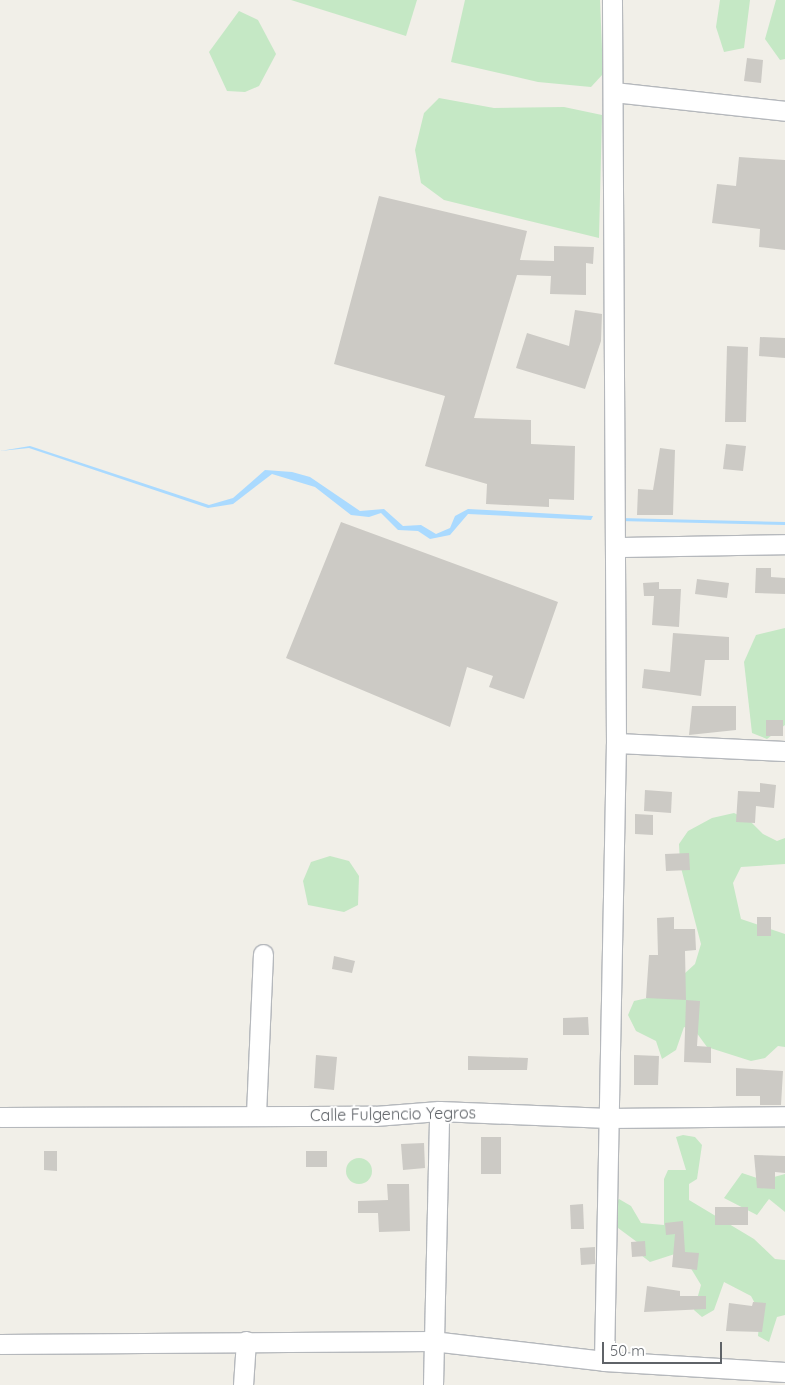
<!DOCTYPE html>
<html>
<head>
<meta charset="utf-8">
<style>
	body { margin:0 }
	#map { position:relative; width:785px; height:1385px; overflow:hidden; background:#f1efe8; font-family:Quicksand,sans-serif }
	div>[style] { position:absolute }
	[style*='--x'] { left:calc(var(--x)*1px); top:calc(var(--y)*1px); width:calc(var(--w)*1px); rotate:calc(var(--a)*1deg) }
	.green>* { inset:0; background:#c5e8c5 }
	.round { border-radius:50% }
	.water>* { inset:0; background:#aadaff }
	.building>* { inset:0; background:#cccac5 }
	.roads { filter:drop-shadow(1px 0 #b5b8bc) drop-shadow(-1px 0 #b5b8bc) drop-shadow(0 1px #b5b8bc) drop-shadow(0 -1px #b5b8bc) }
	.minor>* { height:19px; margin:-9.5px; padding:0 9.5px; transform-origin:9.5px; border-radius:9.5px; background:#fff }
	span { translate:-50% -50%; white-space:nowrap; text-align:center; line-height:1.15; -webkit-text-stroke:4px #fff; paint-order:stroke }
	.street-label { font-size:16px; color:#5f6368 }
	.scale { position:absolute; left:602px; top:1342px; width:120px; height:22px; box-sizing:border-box; border:2px solid #5f6368; border-top:0; padding-left:6px; font-size:15px; line-height:18px; white-space:nowrap; color:#5f6368; -webkit-text-stroke:4px #fff; paint-order:stroke }
</style>
</head>
<body>
<div id="map">
	<div class="green">
		<i style="clip-path:polygon(291px 0,417px 0,406px 36px)"></i>
		<i style="clip-path:polygon(465px 0,600px 0,603px 74px,591px 87px,538px 82px,451px 62px)"></i>
		<i style="clip-path:polygon(720px 0,750px 0,744px 48px,724px 52px,716px 27px)"></i>
		<i style="clip-path:polygon(776px 0,785px 0,785px 59px,780px 60px,765px 39px)"></i>
		<i style="clip-path:polygon(239px 11px,258px 20px,276px 54px,259px 86px,245px 92px,227px 91px,209px 52px)"></i>
		<i style="clip-path:polygon(439px 98px,494px 108px,564px 107px,602px 115px,599px 238px,444px 200px,421px 183px,415px 150px,424px 113px)"></i>
		<i style="clip-path:polygon(785px 628px,785px 725px,767px 739px,752px 733px,744px 662px,756px 635px)"></i>
		<i style="clip-path:polygon(734px 813px,749px 820px,763px 834px,777px 841px,785px 838px,785px 864px,741px 867px,733px 883px,741px 919px,785px 934px,785px 1047px,778px 1046px,765px 1058px,751px 1061px,707px 1047px,696px 1032px,684px 1027px,676px 1050px,662px 1059px,656px 1041px,636px 1031px,628px 1015px,634px 1001px,661px 995px,695px 964px,701px 944px,680px 864px,679px 844px,688px 831px,712px 818px)"></i>
		<i style="clip-path:polygon(330px 856px,349px 861px,359px 876px,358px 905px,344px 912px,308px 905px,303px 881px,311px 862px)"></i>
		<i style="clip-path:polygon(683px 1135px,695px 1137px,702px 1145px,697px 1179px,689px 1184px,689px 1200px,754px 1239px,775px 1259px,785px 1260px,785px 1315px,777px 1317px,769px 1342px,758px 1336px,760px 1313px,751px 1296px,724px 1282px,714px 1310px,702px 1317px,694px 1310px,701px 1285px,681px 1252px,650px 1262px,641px 1255px,637px 1242px,610px 1222px,607px 1211px,619px 1199px,631px 1206px,641px 1223px,664px 1225px,664px 1179px,668px 1170px,686px 1170px,676px 1137px)"></i>
		<i class="round" style="left:346px;top:1158px;width:26px;height:26px"></i>
		<i style="clip-path:polygon(742px 1173px,763px 1180px,785px 1174px,785px 1212px,769px 1199px,757px 1215px,724px 1198px)"></i>
	</div>
	<div class="water">
		<i style="clip-path:polygon(30px 446px,209px 505px,233px 498px,265px 470px,292px 472px,310px 477px,360px 511px,384px 509px,403px 526px,421px 525px,436px 534px,450px 528px,455px 516px,468px 509px,593px 516px,591px 520px,468px 514px,450px 535px,430px 539px,418px 531px,398px 530px,381px 513px,369px 517px,351px 515px,315px 487px,272px 474px,233px 504px,208px 508px,29px 448px,0 451px)"></i>
		<i style="clip-path:polygon(619px 518px,785px 522px,785px 525px,619px 521px)"></i>
	</div>
	<div class="building">
		<i style="clip-path:polygon(747px 58px,763px 60px,761px 83px,744px 81px)"></i>
		<i style="clip-path:polygon(739px 157px,785px 160px,785px 250px,759px 247px,760px 229px,712px 223px,717px 184px,736px 186px)"></i>
		<i style="clip-path:polygon(379px 196px,527px 231px,520px 260px,554px 261px,554px 246px,594px 247px,593px 264px,586px 263px,586px 295px,550px 294px,551px 276px,517px 275px,474px 418px,531px 420px,531px 444px,575px 446px,574px 500px,549px 499px,549px 507px,486px 504px,487px 484px,425px 466px,445px 396px,334px 364px)"></i>
		<i style="clip-path:polygon(575px 310px,602px 314px,601px 341px,585px 389px,516px 368px,527px 333px,569px 346px)"></i>
		<i style="clip-path:polygon(760px 337px,785px 338px,785px 358px,759px 356px)"></i>
		<i style="clip-path:polygon(727px 346px,748px 347px,746px 422px,725px 422px)"></i>
		<i style="clip-path:polygon(726px 444px,746px 446px,743px 471px,723px 469px)"></i>
		<i style="clip-path:polygon(660px 448px,675px 450px,673px 515px,637px 515px,638px 489px,653px 490px)"></i>
		<i style="clip-path:polygon(341px 522px,558px 602px,524px 699px,489px 687px,493px 676px,467px 667px,450px 727px,286px 658px)"></i>
		<i style="clip-path:polygon(756px 568px,771px 568px,771px 577px,785px 578px,785px 594px,755px 593px)"></i>
		<i style="clip-path:polygon(697px 579px,729px 583px,727px 598px,695px 594px)"></i>
		<i style="clip-path:polygon(659px 582px,659px 589px,681px 589px,679px 627px,652px 625px,654px 596px,644px 596px,643px 583px)"></i>
		<i style="clip-path:polygon(673px 633px,729px 637px,729px 660px,705px 660px,701px 696px,642px 688px,644px 669px,670px 672px)"></i>
		<i style="clip-path:polygon(692px 706px,736px 706px,736px 730px,689px 735px)"></i>
		<i style="clip-path:polygon(766px 720px,783px 720px,783px 736px,766px 736px)"></i>
		<i style="clip-path:polygon(760px 783px,776px 785px,774px 808px,756px 806px,755px 823px,736px 822px,738px 791px,760px 792px)"></i>
		<i style="clip-path:polygon(645px 790px,672px 792px,671px 813px,644px 811px)"></i>
		<i style="clip-path:polygon(635px 814px,653px 815px,653px 835px,635px 834px)"></i>
		<i style="clip-path:polygon(689px 853px,690px 870px,666px 871px,665px 854px)"></i>
		<i style="clip-path:polygon(674px 917px,674px 929px,695px 929px,696px 950px,685px 951px,686px 1000px,646px 998px,649px 955px,658px 955px,657px 918px)"></i>
		<i style="clip-path:polygon(757px 917px,771px 917px,771px 936px,757px 936px)"></i>
		<i style="clip-path:polygon(334px 956px,355px 961px,352px 973px,332px 969px)"></i>
		<i style="clip-path:polygon(686px 1000px,700px 1001px,697px 1046px,711px 1047px,711px 1063px,684px 1062px)"></i>
		<i style="clip-path:polygon(588px 1017px,589px 1035px,563px 1035px,563px 1018px)"></i>
		<i style="clip-path:polygon(316px 1055px,337px 1057px,334px 1090px,314px 1088px)"></i>
		<i style="clip-path:polygon(634px 1055px,659px 1056px,658px 1085px,634px 1085px)"></i>
		<i style="clip-path:polygon(468px 1056px,528px 1058px,527px 1070px,468px 1070px)"></i>
		<i style="clip-path:polygon(736px 1068px,783px 1071px,781px 1105px,760px 1105px,760px 1096px,736px 1096px)"></i>
		<i style="clip-path:polygon(481px 1137px,501px 1137px,501px 1174px,481px 1174px)"></i>
		<i style="clip-path:polygon(424px 1143px,425px 1168px,403px 1170px,401px 1144px)"></i>
		<i style="clip-path:polygon(44px 1151px,57px 1151px,57px 1171px,44px 1170px)"></i>
		<i style="clip-path:polygon(306px 1151px,327px 1151px,327px 1167px,306px 1167px)"></i>
		<i style="clip-path:polygon(754px 1155px,785px 1156px,785px 1173px,775px 1172px,775px 1189px,757px 1188px)"></i>
		<i style="clip-path:polygon(387px 1184px,409px 1184px,410px 1231px,379px 1232px,378px 1213px,358px 1213px,358px 1201px,388px 1200px)"></i>
		<i style="clip-path:polygon(583px 1204px,584px 1229px,571px 1229px,570px 1205px)"></i>
		<i style="clip-path:polygon(715px 1207px,748px 1207px,748px 1225px,715px 1225px)"></i>
		<i style="clip-path:polygon(683px 1221px,685px 1252px,699px 1253px,697px 1270px,672px 1267px,675px 1234px,666px 1235px,665px 1223px)"></i>
		<i style="clip-path:polygon(645px 1241px,646px 1256px,632px 1257px,631px 1242px)"></i>
		<i style="clip-path:polygon(595px 1247px,595px 1264px,581px 1265px,580px 1248px)"></i>
		<i style="clip-path:polygon(647px 1286px,680px 1291px,680px 1296px,706px 1296px,706px 1309px,644px 1312px)"></i>
		<i style="clip-path:polygon(753px 1302px,766px 1303px,762px 1332px,726px 1331px,729px 1303px,752px 1306px)"></i>
	</div>
	<div class="roads">
		<div class="minor">
			<i style="--x:614;--y:92;--w:172;--a:6.3"></i>
			<i style="--x:616;--y:547;--w:169;--a:-1"></i>
			<i style="--x:616;--y:743;--w:169;--a:2.7"></i>
			<i style="--x:256;--y:1114;--w:160;--a:-87.5"></i>
			<i style="--x:0;--y:1117;--w:375;--a:-0.2"></i>
			<i style="--x:375;--y:1116;--w:64;--a:-4.5"></i>
			<i style="--x:439;--y:1111;--w:169;--a:2.4"></i>
			<i style="--x:608;--y:1118;--w:177;--a:-0.6"></i>
			<i style="--x:0;--y:1344;--w:432;--a:-0.4"></i>
			<i style="--x:432;--y:1341;--w:173;--a:6.6"></i>
			<i style="--x:604;--y:1361;--w:181;--a:3.5"></i>
			<i style="--x:604;--y:1361;--w:618;--a:-88.89"></i>
			<i style="--x:616;--y:743;--w:743;--a:-90.31"></i>
			<i style="--x:243;--y:1385;--w:44;--a:-86.1"></i>
			<i style="--x:433;--y:1385;--w:274;--a:-88.7"></i>
		</div>
	</div>
	<div class="street-label">
		<span style="left:393px;top:1114px;rotate:-1deg">Calle Fulgencio Yegros</span>
	</div>
	<div class="scale">50 m</div>
</div>
</body>
</html>
